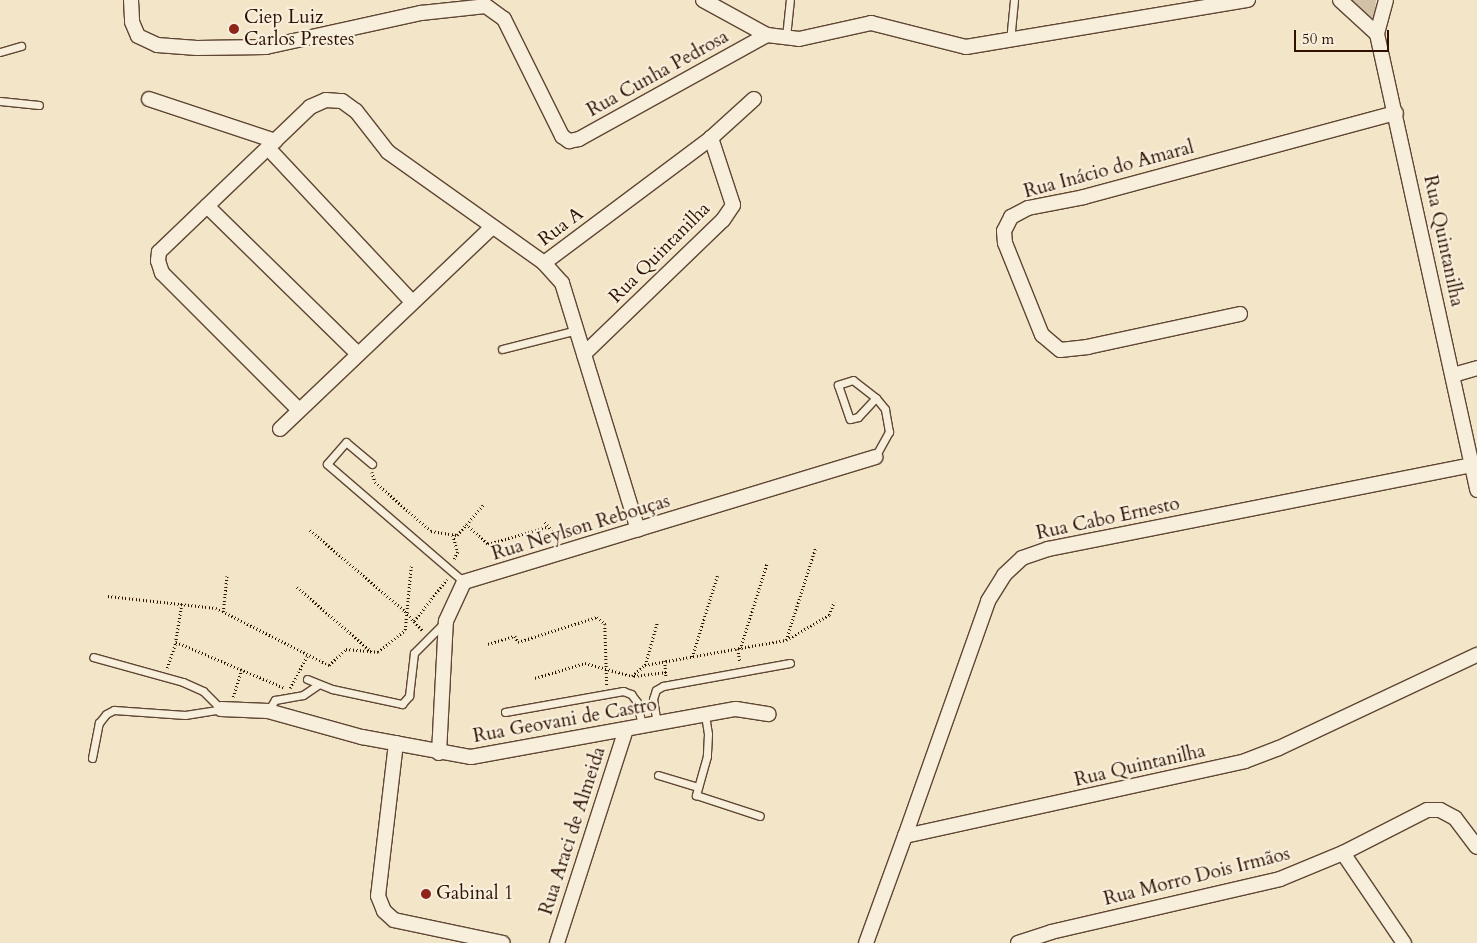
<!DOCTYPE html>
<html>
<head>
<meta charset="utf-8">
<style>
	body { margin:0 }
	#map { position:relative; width:1477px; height:943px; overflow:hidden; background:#f3e5c8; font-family:Cardo,serif }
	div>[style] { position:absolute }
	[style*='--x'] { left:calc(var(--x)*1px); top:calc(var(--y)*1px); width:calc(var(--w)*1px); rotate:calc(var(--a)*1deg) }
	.green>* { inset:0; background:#d2c1a6 }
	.path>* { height:2.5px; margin-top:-1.25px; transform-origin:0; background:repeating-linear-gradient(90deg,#2e1101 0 1px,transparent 0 3.5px) }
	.roads { filter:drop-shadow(1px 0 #5f4633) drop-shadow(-1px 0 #5f4633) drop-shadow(0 1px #5f4633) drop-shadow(0 -1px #5f4633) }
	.service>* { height:7px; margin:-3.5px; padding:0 3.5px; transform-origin:3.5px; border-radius:3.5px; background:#f7eedb }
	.minor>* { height:14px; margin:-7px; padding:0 7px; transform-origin:7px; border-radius:7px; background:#f7eedb }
	.dots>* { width:14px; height:14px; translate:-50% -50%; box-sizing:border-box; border:2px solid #f7eedb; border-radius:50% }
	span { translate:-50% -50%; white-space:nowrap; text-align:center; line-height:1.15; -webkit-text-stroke:4.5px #f7eedb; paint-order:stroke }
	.poi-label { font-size:19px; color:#2e1101 }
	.left { translate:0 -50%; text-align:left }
	.street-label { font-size:19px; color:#2e1101 }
	.scale { position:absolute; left:1294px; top:30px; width:95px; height:22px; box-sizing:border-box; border:2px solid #2e1101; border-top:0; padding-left:6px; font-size:15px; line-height:18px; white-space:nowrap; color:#2e1101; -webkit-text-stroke:4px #f7eedb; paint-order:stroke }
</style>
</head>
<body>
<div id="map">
	<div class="green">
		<i style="clip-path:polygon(1349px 0,1376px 0,1374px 23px)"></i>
	</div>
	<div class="path">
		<i style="--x:372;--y:472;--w:10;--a:73"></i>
		<i style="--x:375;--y:482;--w:74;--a:41.2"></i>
		<i style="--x:431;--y:531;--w:26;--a:9"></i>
		<i style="--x:457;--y:535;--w:41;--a:-48.9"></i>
		<i style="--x:545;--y:522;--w:17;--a:50"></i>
		<i style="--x:556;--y:535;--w:26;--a:-16"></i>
		<i style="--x:466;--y:524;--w:30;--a:42"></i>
		<i style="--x:488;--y:544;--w:61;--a:-16.1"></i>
		<i style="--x:310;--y:530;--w:125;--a:40.5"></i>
		<i style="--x:405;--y:611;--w:27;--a:48"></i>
		<i style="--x:453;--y:535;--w:18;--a:74"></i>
		<i style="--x:458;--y:552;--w:9;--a:117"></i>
		<i style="--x:297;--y:587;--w:99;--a:40.9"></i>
		<i style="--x:108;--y:596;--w:109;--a:6.3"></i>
		<i style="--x:216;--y:608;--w:127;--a:26.8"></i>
		<i style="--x:329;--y:665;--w:23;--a:-43"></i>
		<i style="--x:346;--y:649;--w:32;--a:5"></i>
		<i style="--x:378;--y:652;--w:35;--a:-39"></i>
		<i style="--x:405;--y:630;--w:64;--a:-84.6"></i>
		<i style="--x:182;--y:604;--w:38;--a:99"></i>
		<i style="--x:176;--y:642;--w:118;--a:22.9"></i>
		<i style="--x:223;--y:612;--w:36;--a:-84"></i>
		<i style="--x:414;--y:621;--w:53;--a:-51.8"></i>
		<i style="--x:786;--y:640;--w:96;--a:-72.3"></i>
		<i style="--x:488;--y:644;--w:28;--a:-17"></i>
		<i style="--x:515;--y:636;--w:7;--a:63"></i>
		<i style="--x:518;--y:642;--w:83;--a:-17.6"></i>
		<i style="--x:597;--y:617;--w:11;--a:41"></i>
		<i style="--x:605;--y:624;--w:62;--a:88.2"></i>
		<i style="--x:738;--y:649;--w:13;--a:81"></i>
		<i style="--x:740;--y:649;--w:90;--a:-72.6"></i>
		<i style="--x:692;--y:657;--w:85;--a:-72.8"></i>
		<i style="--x:665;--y:661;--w:15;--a:86"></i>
		<i style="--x:645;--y:665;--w:44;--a:-74.1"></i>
		<i style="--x:167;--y:668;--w:28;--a:-71"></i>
		<i style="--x:634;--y:676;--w:33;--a:-7"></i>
		<i style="--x:535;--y:678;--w:52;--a:-16.7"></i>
		<i style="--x:585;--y:663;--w:49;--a:15.5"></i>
		<i style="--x:632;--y:676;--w:17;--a:-40"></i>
		<i style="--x:645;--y:665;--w:143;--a:-10.1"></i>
		<i style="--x:786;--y:640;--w:50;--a:-30.2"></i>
		<i style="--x:829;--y:615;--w:14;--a:-69"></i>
		<i style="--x:290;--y:688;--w:36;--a:-62"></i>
		<i style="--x:233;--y:697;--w:28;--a:-73"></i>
	</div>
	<div class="roads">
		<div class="service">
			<i style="--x:786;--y:37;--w:37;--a:-84"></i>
			<i style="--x:1010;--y:41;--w:41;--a:-84.4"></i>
			<i style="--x:0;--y:52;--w:22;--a:-16"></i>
			<i style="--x:0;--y:101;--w:39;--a:6"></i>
			<i style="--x:502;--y:349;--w:77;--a:-14.2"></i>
			<i style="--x:875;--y:457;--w:29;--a:-61"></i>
			<i style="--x:889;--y:432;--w:23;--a:-100"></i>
			<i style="--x:885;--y:409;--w:14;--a:-129"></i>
			<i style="--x:876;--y:398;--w:29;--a:-142"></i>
			<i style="--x:853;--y:380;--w:16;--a:162"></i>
			<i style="--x:838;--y:385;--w:36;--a:71"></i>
			<i style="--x:850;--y:419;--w:8;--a:-14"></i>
			<i style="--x:858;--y:417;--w:26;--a:-47"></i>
			<i style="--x:372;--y:464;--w:34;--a:-140"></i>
			<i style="--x:346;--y:442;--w:29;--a:131"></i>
			<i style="--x:327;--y:464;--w:181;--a:40.7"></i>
			<i style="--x:307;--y:679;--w:27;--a:22"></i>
			<i style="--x:332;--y:689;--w:72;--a:12.1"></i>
			<i style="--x:402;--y:704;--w:11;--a:-49"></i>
			<i style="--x:409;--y:696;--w:43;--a:-83.4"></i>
			<i style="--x:414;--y:653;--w:42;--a:-45"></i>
			<i style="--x:268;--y:711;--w:13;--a:-58"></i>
			<i style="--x:275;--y:700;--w:28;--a:-10"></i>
			<i style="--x:303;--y:695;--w:18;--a:-34"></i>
			<i style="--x:505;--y:712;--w:120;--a:-10.1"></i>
			<i style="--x:623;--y:691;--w:9;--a:21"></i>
			<i style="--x:631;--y:694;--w:10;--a:53"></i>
			<i style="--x:637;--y:702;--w:25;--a:78"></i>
			<i style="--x:705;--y:715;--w:19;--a:81"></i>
			<i style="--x:708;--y:734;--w:22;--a:93"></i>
			<i style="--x:707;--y:756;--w:41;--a:105.8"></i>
			<i style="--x:696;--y:795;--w:67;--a:18.2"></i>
			<i style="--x:657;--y:724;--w:25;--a:-99"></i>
			<i style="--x:653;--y:699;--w:9;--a:-72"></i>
			<i style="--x:656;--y:690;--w:8;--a:-30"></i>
			<i style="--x:663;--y:686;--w:129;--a:-10.3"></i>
			<i style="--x:92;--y:758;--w:36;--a:-79"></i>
			<i style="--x:99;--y:723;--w:11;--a:-52"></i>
			<i style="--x:106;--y:714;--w:9;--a:-27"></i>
			<i style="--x:114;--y:710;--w:71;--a:4"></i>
			<i style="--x:185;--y:715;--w:36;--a:-9"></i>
			<i style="--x:221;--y:709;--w:25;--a:-135"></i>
			<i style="--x:203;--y:691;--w:22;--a:-156"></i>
			<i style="--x:183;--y:682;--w:93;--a:-164.5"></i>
			<i style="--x:658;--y:775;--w:42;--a:16.7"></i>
		</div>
		<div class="minor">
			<i style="--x:131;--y:0;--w:22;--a:87"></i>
			<i style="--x:132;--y:22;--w:15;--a:67"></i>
			<i style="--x:138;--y:36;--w:21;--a:25"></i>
			<i style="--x:157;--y:45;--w:40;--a:4.3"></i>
			<i style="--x:197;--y:48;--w:69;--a:-0.8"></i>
			<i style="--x:266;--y:47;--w:159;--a:-12.4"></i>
			<i style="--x:421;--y:13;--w:65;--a:-6.1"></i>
			<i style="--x:486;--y:6;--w:22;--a:36"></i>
			<i style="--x:504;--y:19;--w:131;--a:63.6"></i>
			<i style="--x:562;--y:136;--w:9;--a:36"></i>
			<i style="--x:569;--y:141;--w:10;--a:-11"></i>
			<i style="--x:579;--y:139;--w:215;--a:-29"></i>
			<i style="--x:767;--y:35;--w:32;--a:7"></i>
			<i style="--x:799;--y:39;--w:74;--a:-12.5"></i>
			<i style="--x:871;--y:23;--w:98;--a:14.2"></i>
			<i style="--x:966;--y:47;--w:286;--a:-9.5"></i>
			<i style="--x:703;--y:0;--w:73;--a:28.7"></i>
			<i style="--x:1340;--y:0;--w:50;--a:42.6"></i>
			<i style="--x:1386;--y:0;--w:35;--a:105"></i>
			<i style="--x:1377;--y:34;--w:467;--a:77.6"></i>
			<i style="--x:149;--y:99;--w:133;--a:18.4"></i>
			<i style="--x:268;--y:148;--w:211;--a:46.9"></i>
			<i style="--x:207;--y:206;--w:211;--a:44.4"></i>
			<i style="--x:544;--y:263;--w:209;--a:-36.8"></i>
			<i style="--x:711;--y:138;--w:58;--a:-42.2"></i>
			<i style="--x:1240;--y:314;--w:156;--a:167.8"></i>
			<i style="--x:1088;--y:347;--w:28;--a:174"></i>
			<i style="--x:1060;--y:350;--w:23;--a:-140"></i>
			<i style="--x:1042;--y:335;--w:99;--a:-111.9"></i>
			<i style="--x:1005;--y:243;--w:12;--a:-95"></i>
			<i style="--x:1004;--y:231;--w:16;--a:-63"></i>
			<i style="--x:1011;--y:217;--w:19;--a:-28"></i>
			<i style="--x:1028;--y:208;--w:57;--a:-11.1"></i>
			<i style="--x:1084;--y:197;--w:323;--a:-15.1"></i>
			<i style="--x:584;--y:354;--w:193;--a:-44"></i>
			<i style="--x:723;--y:220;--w:18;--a:-56"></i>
			<i style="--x:733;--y:205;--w:71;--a:-108.2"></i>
			<i style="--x:1453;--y:375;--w:25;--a:-16"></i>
			<i style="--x:299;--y:410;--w:194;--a:-135"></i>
			<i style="--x:162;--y:273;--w:13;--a:-108"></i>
			<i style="--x:158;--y:261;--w:9;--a:-84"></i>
			<i style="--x:159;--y:252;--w:209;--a:-43.8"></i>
			<i style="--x:310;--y:107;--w:17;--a:-24"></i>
			<i style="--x:326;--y:100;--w:16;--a:4"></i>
			<i style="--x:342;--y:101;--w:17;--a:36"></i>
			<i style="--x:356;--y:111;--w:52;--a:52"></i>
			<i style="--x:388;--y:152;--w:191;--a:35.4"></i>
			<i style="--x:544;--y:263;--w:27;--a:48"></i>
			<i style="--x:562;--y:283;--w:258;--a:72.9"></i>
			<i style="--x:280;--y:429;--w:291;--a:-43.6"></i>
			<i style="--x:221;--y:709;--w:47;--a:2.4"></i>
			<i style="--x:268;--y:711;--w:98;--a:15.5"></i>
			<i style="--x:362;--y:737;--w:111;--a:10.4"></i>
			<i style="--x:471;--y:757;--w:269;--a:-10.3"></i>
			<i style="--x:736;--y:709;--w:33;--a:9"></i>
			<i style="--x:396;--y:743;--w:154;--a:96.7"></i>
			<i style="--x:378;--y:896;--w:16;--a:68"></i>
			<i style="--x:384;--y:911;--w:13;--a:42"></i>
			<i style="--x:394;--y:920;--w:111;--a:11.9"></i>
			<i style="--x:439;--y:753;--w:132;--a:-87"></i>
			<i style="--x:446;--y:621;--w:43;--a:-65.2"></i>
			<i style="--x:464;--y:582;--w:430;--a:-16.9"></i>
			<i style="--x:905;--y:836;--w:249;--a:-70.5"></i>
			<i style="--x:988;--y:601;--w:31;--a:-58"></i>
			<i style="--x:1004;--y:575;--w:25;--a:-43"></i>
			<i style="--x:1022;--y:558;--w:28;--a:-19"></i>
			<i style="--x:1048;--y:549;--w:431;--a:-11.2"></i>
			<i style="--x:1343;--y:853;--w:109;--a:55.9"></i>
			<i style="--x:557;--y:943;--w:224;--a:-72.1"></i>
			<i style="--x:866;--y:943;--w:114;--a:-70"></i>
			<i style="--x:905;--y:836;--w:348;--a:-12.4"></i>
			<i style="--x:1245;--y:761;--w:36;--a:-21"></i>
			<i style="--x:1279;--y:748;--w:219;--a:-25.2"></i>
			<i style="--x:1018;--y:943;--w:35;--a:-18"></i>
			<i style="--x:1051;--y:932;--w:235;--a:-13"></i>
			<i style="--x:1280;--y:879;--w:68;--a:-22.4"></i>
			<i style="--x:1343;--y:853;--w:94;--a:-27.1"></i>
			<i style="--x:1427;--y:810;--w:13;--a:0"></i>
			<i style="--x:1440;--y:810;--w:17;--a:28"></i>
			<i style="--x:1455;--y:818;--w:36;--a:53"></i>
		</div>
	</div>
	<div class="dots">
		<i style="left:234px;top:29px;background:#8f2418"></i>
		<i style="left:426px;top:894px;background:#8f2418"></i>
	</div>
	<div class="poi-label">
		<span class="left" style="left:244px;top:29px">Ciep Luiz<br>Carlos Prestes</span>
		<span class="left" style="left:436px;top:894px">Gabinal 1</span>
	</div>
	<div class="street-label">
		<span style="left:658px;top:74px;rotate:-29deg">Rua Cunha Pedrosa</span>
		<span style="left:1109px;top:170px;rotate:-15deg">Rua Inácio do Amaral</span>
		<span style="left:561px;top:227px;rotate:-37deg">Rua A</span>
		<span style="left:1443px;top:241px;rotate:78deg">Rua Quintanilha</span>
		<span style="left:660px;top:253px;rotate:-45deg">Rua Quintanilha</span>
		<span style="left:1108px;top:519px;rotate:-12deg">Rua Cabo Ernesto</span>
		<span style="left:581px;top:528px;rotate:-17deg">Rua Neylson Rebouças</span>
		<span style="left:565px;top:721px;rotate:-10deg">Rua Geovani de Castro</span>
		<span style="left:1140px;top:766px;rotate:-13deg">Rua Quintanilha</span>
		<span style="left:573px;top:831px;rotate:-72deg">Rua Araci de Almeida</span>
		<span style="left:1197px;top:877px;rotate:-14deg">Rua Morro Dois Irmãos</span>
	</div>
	<div class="scale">50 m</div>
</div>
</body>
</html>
